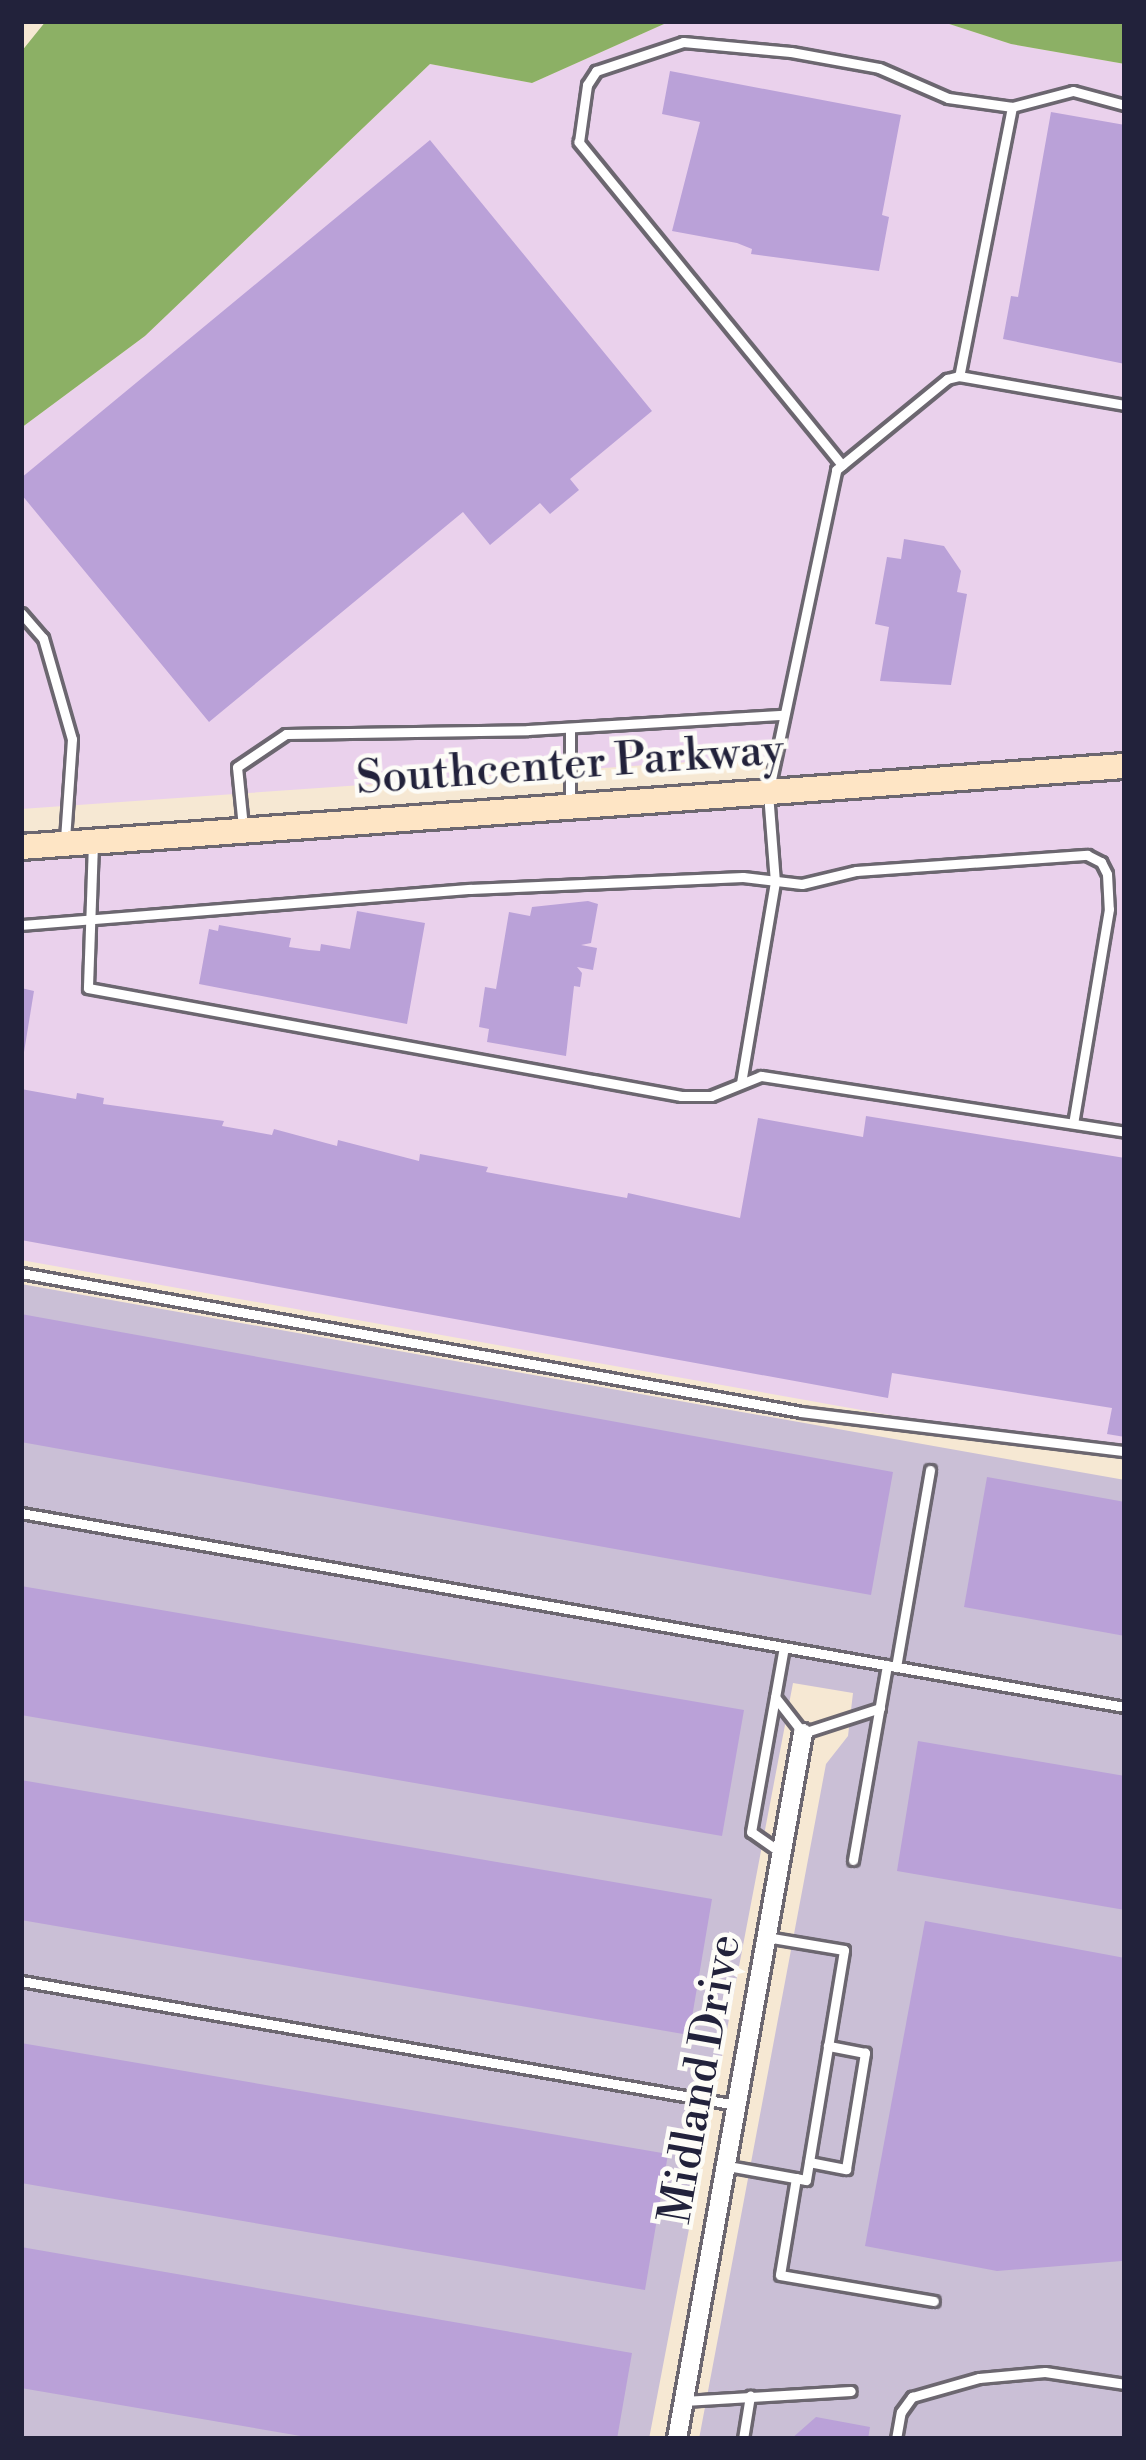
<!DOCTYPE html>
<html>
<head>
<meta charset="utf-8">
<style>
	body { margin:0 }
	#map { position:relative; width:1146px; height:2460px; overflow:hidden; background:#f6e8d3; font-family:"Libre Bodoni",serif }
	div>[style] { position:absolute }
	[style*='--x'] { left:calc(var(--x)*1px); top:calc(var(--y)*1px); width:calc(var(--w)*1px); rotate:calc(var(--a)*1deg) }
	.built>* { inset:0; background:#ead1ec }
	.industrial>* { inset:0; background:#cabfd6 }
	.forest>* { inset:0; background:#8cb065 }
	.building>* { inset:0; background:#baa1d8 }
	.roads { filter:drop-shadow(3px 0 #6c6770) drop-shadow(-3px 0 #6c6770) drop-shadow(0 3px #6c6770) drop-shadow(0 -3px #6c6770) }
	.service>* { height:9px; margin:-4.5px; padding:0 4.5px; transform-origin:4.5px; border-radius:4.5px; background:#fff }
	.minor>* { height:18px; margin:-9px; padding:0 9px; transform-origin:9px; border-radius:9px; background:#fff }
	.secondary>* { height:24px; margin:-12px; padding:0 12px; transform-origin:12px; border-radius:12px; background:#fee5c5 }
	span { translate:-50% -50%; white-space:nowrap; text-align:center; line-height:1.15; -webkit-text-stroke:9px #fdfcf7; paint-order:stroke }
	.street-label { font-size:45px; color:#22223b }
	.frame { position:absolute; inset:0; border:24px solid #22223b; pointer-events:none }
</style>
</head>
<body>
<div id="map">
	<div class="built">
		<i style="clip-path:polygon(700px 21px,940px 21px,1011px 44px,1125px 64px,1125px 1457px,21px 1260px,21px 846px,768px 792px,775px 756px,21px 809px,21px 428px,145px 336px,430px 64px,532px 83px,664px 24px)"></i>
	</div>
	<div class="industrial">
		<i style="clip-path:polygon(21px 1284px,1125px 1480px,1125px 2439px,699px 2439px,826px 1764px,848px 1736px,853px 1693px,793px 1683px,649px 2439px,21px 2439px)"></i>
	</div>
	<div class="forest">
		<i style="clip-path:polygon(46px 21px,700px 21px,664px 24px,532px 83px,430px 64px,145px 336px,21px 428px,21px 52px)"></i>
		<i style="clip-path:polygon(940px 21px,1125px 21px,1125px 64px,1011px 44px)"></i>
	</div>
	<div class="building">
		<i style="clip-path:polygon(670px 71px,901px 115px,882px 215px,889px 217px,879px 271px,751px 254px,752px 249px,737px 243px,672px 231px,700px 122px,662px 114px)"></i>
		<i style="clip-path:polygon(1051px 112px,1125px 125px,1125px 364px,1003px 339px,1011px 296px,1018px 297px)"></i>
		<i style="clip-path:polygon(430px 140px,652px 411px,570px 479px,579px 490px,550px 514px,540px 503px,490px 545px,463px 512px,209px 722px,21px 494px,21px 478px)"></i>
		<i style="clip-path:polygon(904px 539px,944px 546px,961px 571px,957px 592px,967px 594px,951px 685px,880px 681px,889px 627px,875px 624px,887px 557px,901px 559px)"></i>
		<i style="clip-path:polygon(588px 901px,598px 904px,591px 943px,581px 945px,597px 948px,593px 970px,577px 967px,582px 973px,580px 987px,574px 986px,566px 1056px,487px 1042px,489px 1029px,479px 1027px,485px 987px,496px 989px,509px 912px,530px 916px,532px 907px)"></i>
		<i style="clip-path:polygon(357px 911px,425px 923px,407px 1024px,199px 984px,209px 929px,218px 931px,219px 925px,291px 938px,289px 947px,309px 950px,320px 951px,321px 944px,350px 949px)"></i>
		<i style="clip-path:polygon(21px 988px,34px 991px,24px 1052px,21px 1052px)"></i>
		<i style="clip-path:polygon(21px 1089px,76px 1099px,77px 1093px,104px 1098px,103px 1104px,224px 1121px,222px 1126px,272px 1135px,274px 1129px,337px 1146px,338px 1140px,419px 1161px,420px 1154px,488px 1167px,486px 1172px,627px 1198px,628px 1193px,740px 1218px,758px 1118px,863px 1137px,866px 1116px,1125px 1158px,1125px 1437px,1107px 1434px,1112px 1408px,892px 1373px,888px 1398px,21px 1240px)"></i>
		<i style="clip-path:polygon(21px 1314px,893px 1472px,871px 1595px,21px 1442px)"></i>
		<i style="clip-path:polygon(987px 1477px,1125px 1502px,1125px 1636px,964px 1607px)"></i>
		<i style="clip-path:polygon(21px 1586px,744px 1710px,722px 1836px,21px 1715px)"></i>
		<i style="clip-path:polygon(918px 1741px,1125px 1776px,1125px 1910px,897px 1871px)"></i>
		<i style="clip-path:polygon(21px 1780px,712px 1899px,689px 2035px,21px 1920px)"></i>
		<i style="clip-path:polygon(925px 1921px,1125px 1958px,1122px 2261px,997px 2271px,865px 2246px)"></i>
		<i style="clip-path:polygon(21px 2043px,668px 2154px,645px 2290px,21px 2183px)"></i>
		<i style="clip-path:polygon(21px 2247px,632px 2353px,617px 2439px,318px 2439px,21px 2388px)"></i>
		<i style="clip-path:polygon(816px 2417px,870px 2427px,868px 2439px,791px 2439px)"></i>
	</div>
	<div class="roads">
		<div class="service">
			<i style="--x:1012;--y:107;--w:63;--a:-14.7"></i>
			<i style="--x:1073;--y:91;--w:54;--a:15.1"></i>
			<i style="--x:842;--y:465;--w:417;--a:-129.2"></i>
			<i style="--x:579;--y:142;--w:58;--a:-82"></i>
			<i style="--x:587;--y:85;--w:17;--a:-57"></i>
			<i style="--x:596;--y:71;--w:92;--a:-18.4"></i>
			<i style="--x:683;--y:42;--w:108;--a:5.3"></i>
			<i style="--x:791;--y:52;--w:89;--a:10.3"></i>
			<i style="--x:879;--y:68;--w:75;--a:23.5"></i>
			<i style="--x:948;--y:98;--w:65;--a:8"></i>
			<i style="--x:1012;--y:107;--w:274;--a:101.1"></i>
			<i style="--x:21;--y:613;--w:33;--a:49"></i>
			<i style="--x:43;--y:638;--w:105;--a:74"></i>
			<i style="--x:72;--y:739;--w:100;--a:94"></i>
			<i style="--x:570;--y:728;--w:74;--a:90"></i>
			<i style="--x:243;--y:827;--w:60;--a:-95.7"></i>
			<i style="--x:237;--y:767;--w:59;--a:-34"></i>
			<i style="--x:286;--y:734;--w:242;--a:-0.9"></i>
			<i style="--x:528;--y:730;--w:256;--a:-3.4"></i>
			<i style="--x:93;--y:843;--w:145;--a:92"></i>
			<i style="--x:88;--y:988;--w:603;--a:10.32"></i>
			<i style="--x:681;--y:1096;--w:30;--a:0"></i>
			<i style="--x:711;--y:1096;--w:54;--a:-21.8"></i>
			<i style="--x:761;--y:1076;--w:368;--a:8.7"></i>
			<i style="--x:21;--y:925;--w:450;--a:-4.6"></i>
			<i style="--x:470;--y:889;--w:273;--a:-2.5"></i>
			<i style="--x:743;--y:877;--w:59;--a:6.8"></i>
			<i style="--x:802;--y:884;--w:56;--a:-13.5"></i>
			<i style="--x:856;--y:871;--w:232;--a:-4"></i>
			<i style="--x:1087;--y:855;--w:16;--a:27"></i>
			<i style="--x:1101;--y:862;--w:13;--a:63"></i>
			<i style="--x:1107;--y:874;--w:35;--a:87"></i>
			<i style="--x:1109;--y:909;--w:217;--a:99.5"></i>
			<i style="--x:741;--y:1083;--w:204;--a:-80.4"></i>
			<i style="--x:775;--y:882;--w:88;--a:-94.5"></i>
			<i style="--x:768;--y:794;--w:331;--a:-78.1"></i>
			<i style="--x:836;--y:470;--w:144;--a:-39.3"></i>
			<i style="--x:947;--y:379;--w:12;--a:-14"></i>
			<i style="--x:959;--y:376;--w:169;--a:9.9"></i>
			<i style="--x:21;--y:1273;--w:792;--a:10.1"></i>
			<i style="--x:801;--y:1412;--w:326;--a:6.9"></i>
			<i style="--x:21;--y:1513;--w:1121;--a:9.97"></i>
			<i style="--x:896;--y:1667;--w:200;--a:-80.2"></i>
			<i style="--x:775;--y:1697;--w:46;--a:52.1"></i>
			<i style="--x:803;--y:1733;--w:81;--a:-18"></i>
			<i style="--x:780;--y:1852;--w:35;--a:-145"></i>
			<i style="--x:751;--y:1832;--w:188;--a:-79.9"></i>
			<i style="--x:853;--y:1860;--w:198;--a:-80.1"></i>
			<i style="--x:21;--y:1981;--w:727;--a:9.83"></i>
			<i style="--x:809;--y:2162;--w:38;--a:11"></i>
			<i style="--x:846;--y:2169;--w:118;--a:-80.7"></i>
			<i style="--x:865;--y:2053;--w:38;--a:-169"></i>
			<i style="--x:728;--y:2166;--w:79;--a:10.2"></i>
			<i style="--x:806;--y:2180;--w:233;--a:-80.6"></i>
			<i style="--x:844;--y:1950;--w:79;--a:-170.5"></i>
			<i style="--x:796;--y:2178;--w:98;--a:99.4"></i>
			<i style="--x:780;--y:2275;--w:156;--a:9.6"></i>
			<i style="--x:684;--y:2401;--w:167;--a:-3.4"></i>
			<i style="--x:743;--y:2439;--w:44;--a:-80.8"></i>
			<i style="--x:896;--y:2439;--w:27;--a:-80"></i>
			<i style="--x:901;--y:2412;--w:19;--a:-54"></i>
			<i style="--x:912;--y:2397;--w:70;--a:-15.8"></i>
			<i style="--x:979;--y:2378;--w:66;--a:-5.2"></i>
			<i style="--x:1045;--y:2372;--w:81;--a:8.5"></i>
		</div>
		<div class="minor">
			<i style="--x:677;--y:2439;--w:717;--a:-79.88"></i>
		</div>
		<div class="secondary">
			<i style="--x:21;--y:847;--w:1107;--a:-4.2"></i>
		</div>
	</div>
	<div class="street-label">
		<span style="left:570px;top:765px;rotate:-4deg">Southcenter Parkway</span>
		<span style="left:701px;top:2079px;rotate:-80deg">Midland Drive</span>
	</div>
	<div class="frame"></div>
</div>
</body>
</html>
